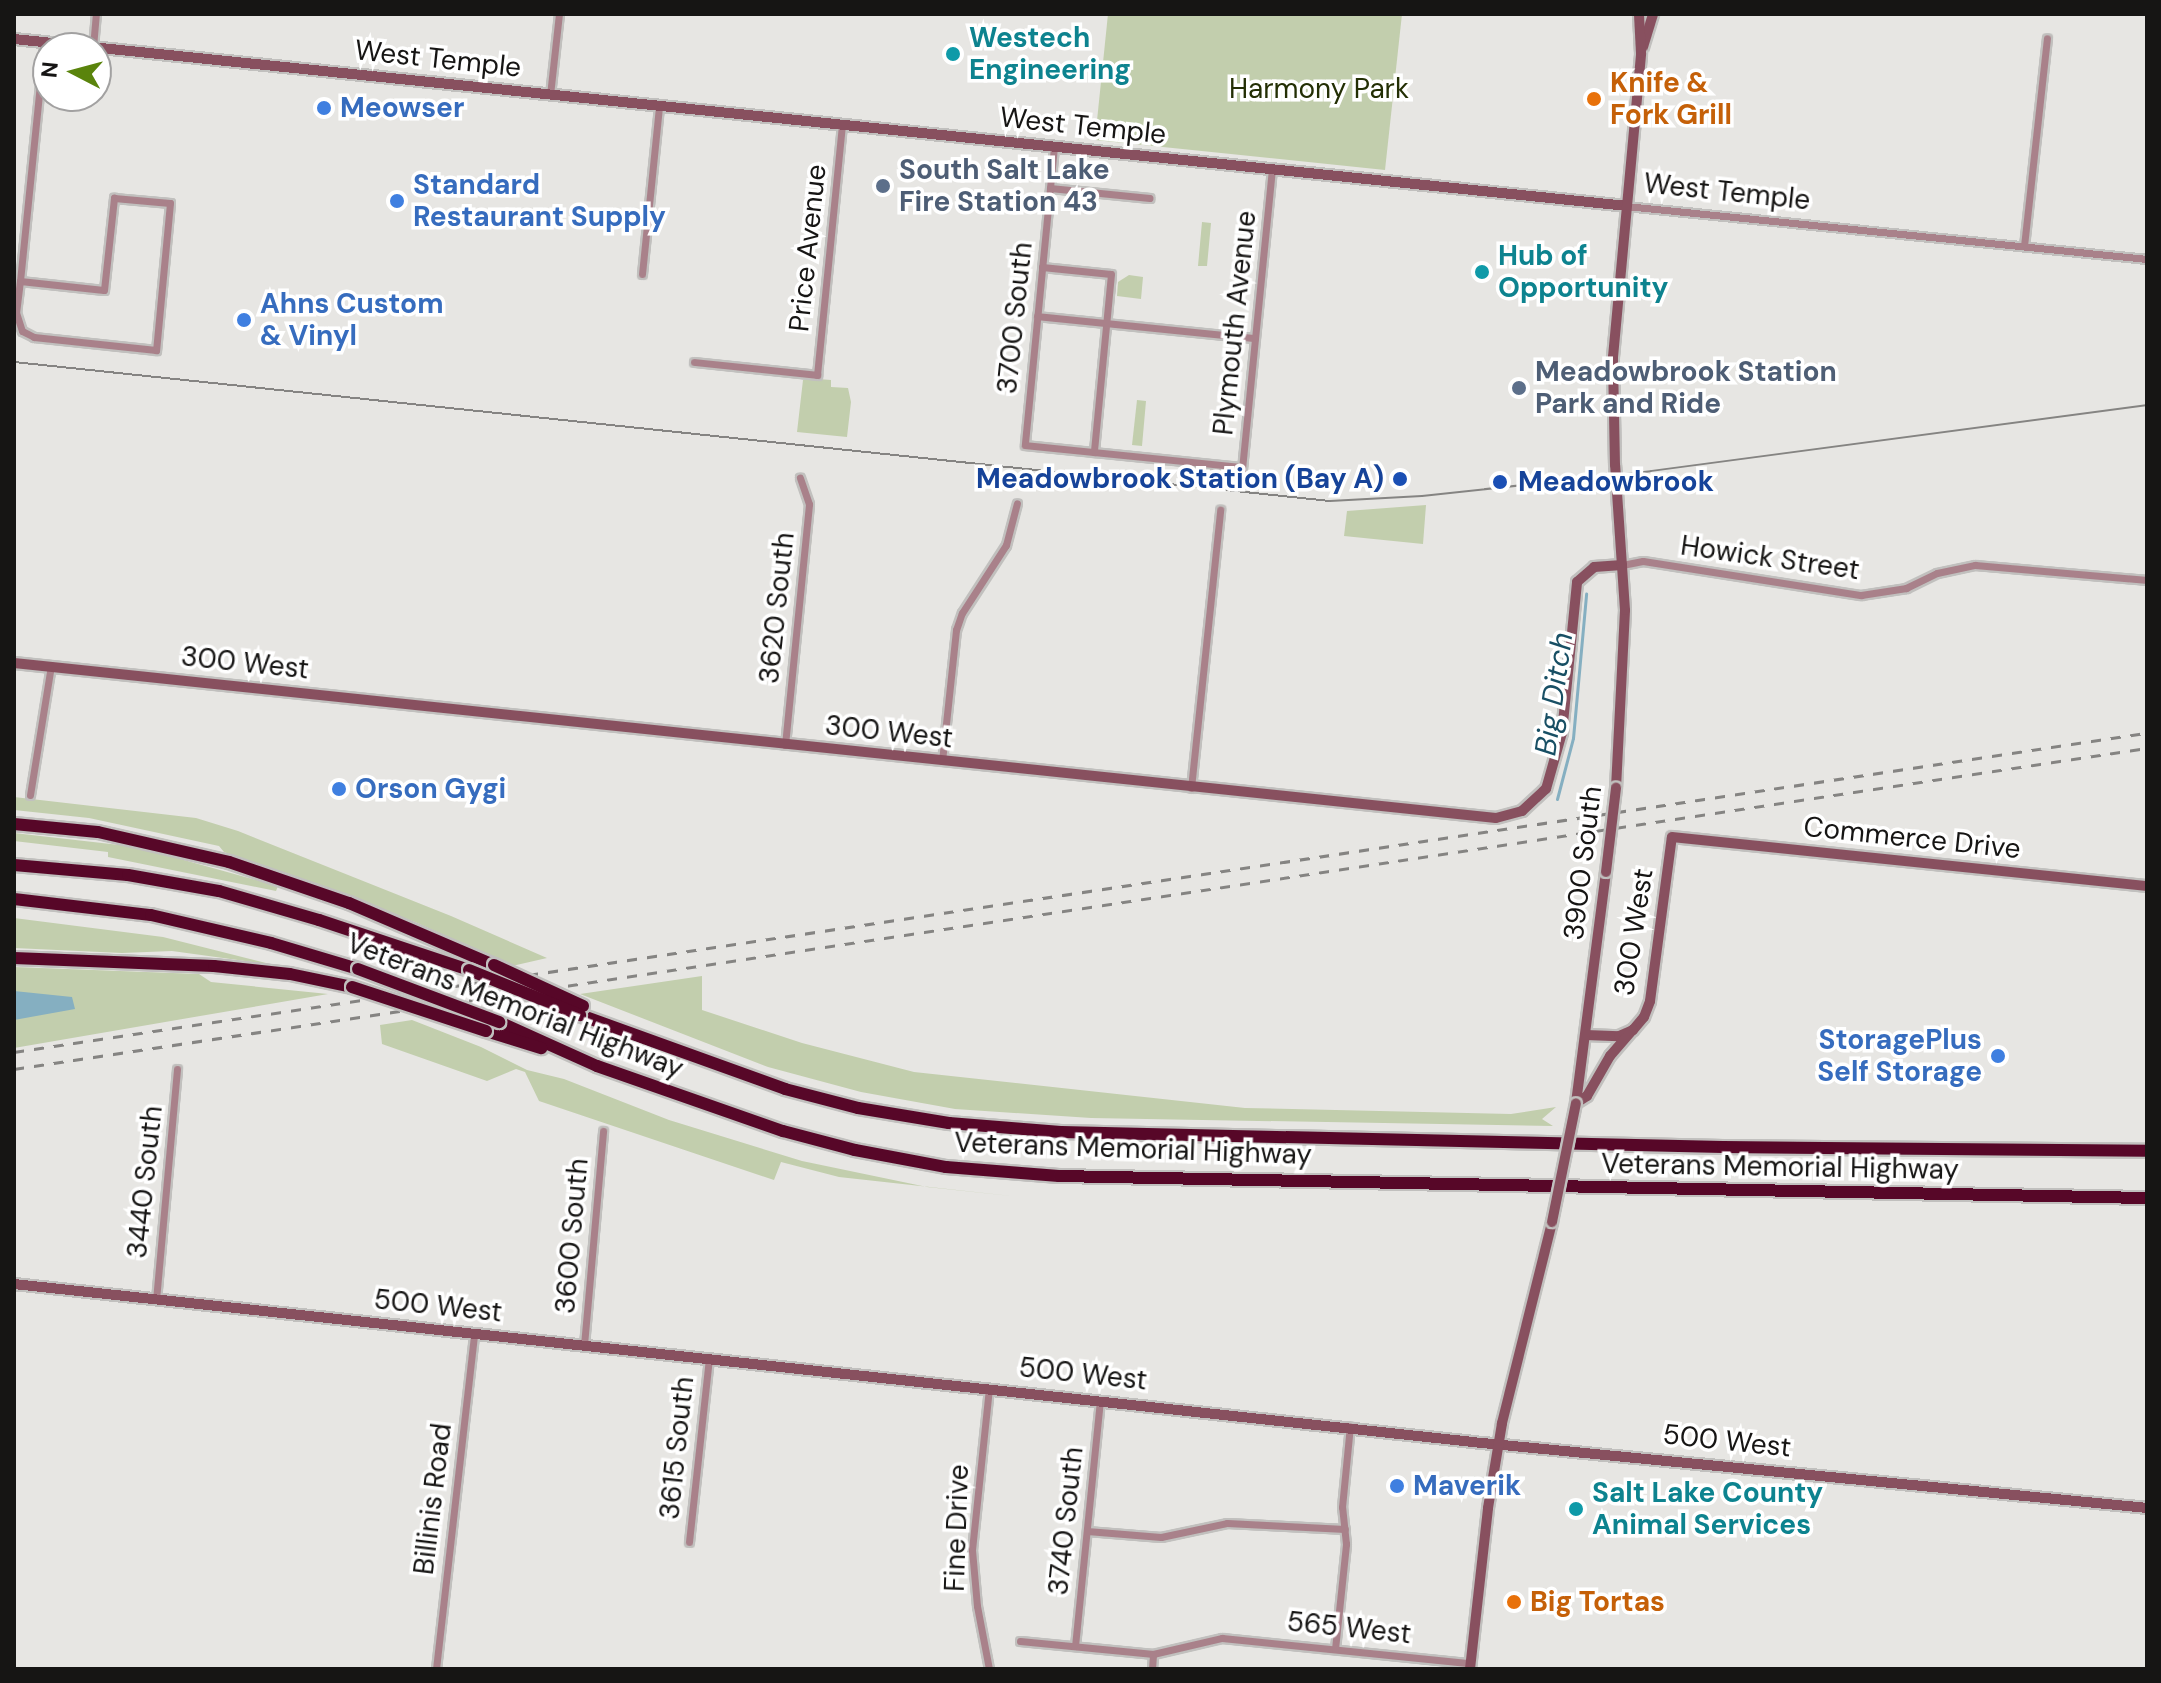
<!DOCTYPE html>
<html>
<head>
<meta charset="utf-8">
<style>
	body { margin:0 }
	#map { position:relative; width:2161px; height:1683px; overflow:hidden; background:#e7e6e3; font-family:"DM Sans",sans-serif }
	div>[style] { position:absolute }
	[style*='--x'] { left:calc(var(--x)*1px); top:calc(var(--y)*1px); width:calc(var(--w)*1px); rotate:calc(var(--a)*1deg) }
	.green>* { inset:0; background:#c2cead }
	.water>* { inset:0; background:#85afc1 }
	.stream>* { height:3px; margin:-1.5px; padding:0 1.5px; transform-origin:1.5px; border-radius:1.5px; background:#85afc1 }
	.roads { filter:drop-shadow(2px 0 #c1c0be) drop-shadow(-2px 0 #c1c0be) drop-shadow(0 2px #c1c0be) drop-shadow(0 -2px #c1c0be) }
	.street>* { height:7px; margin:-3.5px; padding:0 3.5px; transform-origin:3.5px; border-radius:3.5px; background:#a9818a }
	.secondary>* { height:10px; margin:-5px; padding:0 5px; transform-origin:5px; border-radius:5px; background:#88505f }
	.highway>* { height:12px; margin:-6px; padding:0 6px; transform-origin:6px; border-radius:6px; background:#570728 }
	.tram>* { height:2px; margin:-1px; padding:0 1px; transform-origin:1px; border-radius:1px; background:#858482 }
	.rail>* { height:3px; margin-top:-1.5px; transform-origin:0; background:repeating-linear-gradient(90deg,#858482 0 10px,transparent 0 20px) }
	.bridges { filter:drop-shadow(2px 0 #c1c0be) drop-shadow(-2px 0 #c1c0be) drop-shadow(0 2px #c1c0be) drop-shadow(0 -2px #c1c0be) }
	.secondary-bridge>* { height:10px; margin:-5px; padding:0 5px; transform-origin:5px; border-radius:5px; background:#88505f }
	.highway-bridge>* { height:12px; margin:-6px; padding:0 6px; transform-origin:6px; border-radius:6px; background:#570728 }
	.dots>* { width:22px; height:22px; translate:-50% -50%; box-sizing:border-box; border:4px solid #fff; border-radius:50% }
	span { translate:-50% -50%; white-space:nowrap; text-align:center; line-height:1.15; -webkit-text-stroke:7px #fff; paint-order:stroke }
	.culture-label { font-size:28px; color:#0d838f; font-weight:700 }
	.left { translate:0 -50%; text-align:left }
	.street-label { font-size:28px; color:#161514 }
	.food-label { font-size:28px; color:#c56008; font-weight:700 }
	.park-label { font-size:28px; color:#232f04 }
	.shop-label { font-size:28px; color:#366cbe; font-weight:700 }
	.right { translate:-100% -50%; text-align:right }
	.service-label { font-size:28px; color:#4e5e75; font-weight:700 }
	.transit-label { font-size:28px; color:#164399; font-weight:700 }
	.water-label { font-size:30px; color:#184f64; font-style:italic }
	.frame { position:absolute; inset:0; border:16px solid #161514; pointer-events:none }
	.north { position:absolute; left:32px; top:32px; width:80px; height:80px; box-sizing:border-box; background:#fff; border:2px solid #a2a1a1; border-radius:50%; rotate:276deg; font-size:22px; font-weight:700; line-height:32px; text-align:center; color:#161514 }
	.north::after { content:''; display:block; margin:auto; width:28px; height:36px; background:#5a840c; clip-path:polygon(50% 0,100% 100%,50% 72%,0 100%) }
</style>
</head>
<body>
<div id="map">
	<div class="green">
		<i style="clip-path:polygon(1108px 14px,1402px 14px,1385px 170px,1095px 140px)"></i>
		<i style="clip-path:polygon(1202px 222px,1211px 223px,1207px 266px,1198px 266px)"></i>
		<i style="clip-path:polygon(1129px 275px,1143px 277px,1141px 299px,1117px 296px,1118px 282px)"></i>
		<i style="clip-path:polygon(818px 379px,831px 380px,831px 387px,848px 388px,851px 402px,847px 437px,797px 432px,803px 380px)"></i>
		<i style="clip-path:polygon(1137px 400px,1146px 401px,1142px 446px,1132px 445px)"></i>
		<i style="clip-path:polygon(1426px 505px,1423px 544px,1344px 536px,1347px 511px)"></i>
		<i style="clip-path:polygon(14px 797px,196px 818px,238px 831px,451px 916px,547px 958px,512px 966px,415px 922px,224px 852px,219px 846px,89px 818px,14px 810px)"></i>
		<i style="clip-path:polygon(14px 833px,137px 847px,278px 886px,276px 891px,108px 857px,108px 852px,14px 841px)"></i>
		<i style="clip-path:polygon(14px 918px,163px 937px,274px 965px,172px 951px,122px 953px,14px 948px)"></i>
		<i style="clip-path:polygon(14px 967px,199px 974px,211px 982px,328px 994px,14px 1048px)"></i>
		<i style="clip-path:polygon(702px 976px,702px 1010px,802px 1043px,914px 1072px,1245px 1108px,1511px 1114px,1556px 1107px,1542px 1119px,1553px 1126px,1091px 1118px,955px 1109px,861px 1092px,768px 1067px,580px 994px)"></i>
		<i style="clip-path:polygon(412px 1020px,481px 1047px,527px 1070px,564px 1079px,669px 1120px,802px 1161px,927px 1187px,1038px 1199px,839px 1177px,781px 1162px,774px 1180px,539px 1101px,525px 1072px,516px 1069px,487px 1081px,382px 1044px,380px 1025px)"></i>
	</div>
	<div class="water">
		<i style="clip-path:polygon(14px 991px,72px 997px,75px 1009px,14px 1020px)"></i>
	</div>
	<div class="stream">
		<i style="--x:1557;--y:799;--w:63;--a:-75.3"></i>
		<i style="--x:1573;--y:738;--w:145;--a:-84.8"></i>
	</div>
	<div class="roads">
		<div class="street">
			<i style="--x:93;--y:47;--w:33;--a:-85"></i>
			<i style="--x:550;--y:95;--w:81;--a:-83.7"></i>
			<i style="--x:1054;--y:147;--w:299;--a:95.6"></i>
			<i style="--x:1025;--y:445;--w:218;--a:5.8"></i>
			<i style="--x:1050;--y:188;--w:100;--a:5.8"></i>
			<i style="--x:1626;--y:206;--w:524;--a:5.81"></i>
			<i style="--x:2024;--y:246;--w:209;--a:-83.7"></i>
			<i style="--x:1042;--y:267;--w:69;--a:5.8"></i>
			<i style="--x:1111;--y:274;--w:179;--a:95.5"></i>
			<i style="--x:642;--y:274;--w:169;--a:-84.2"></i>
			<i style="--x:20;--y:281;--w:84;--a:6.1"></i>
			<i style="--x:104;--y:290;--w:93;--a:-83.8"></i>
			<i style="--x:114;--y:198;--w:56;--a:5.1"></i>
			<i style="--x:170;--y:203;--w:148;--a:95.4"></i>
			<i style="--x:156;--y:350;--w:123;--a:-173.9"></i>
			<i style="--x:34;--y:337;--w:13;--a:-153"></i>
			<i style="--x:22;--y:331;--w:19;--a:-108"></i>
			<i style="--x:16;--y:313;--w:32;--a:-83"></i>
			<i style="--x:20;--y:281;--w:228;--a:-84.2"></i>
			<i style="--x:43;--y:54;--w:12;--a:-85"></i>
			<i style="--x:1037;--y:316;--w:219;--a:5.8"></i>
			<i style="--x:694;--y:362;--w:124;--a:6"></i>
			<i style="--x:817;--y:375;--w:251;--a:-84.3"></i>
			<i style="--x:1241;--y:479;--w:311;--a:-84.3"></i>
			<i style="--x:1622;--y:565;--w:21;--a:-11"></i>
			<i style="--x:1643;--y:561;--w:221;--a:8.9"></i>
			<i style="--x:1861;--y:595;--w:46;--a:-8.8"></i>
			<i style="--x:1906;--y:588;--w:34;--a:-26"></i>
			<i style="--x:1937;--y:573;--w:39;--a:-12"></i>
			<i style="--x:1975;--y:565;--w:173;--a:5"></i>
			<i style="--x:785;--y:745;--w:242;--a:-84.3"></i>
			<i style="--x:809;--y:504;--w:28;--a:-109"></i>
			<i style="--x:942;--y:761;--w:132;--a:-83.9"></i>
			<i style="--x:956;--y:630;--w:18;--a:-71"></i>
			<i style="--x:962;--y:613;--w:81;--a:-57.1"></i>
			<i style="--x:1006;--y:545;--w:43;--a:-75.3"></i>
			<i style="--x:1191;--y:788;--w:280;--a:-84"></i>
			<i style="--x:30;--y:795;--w:131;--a:-80.8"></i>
			<i style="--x:156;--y:1300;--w:232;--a:-84.8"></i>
			<i style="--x:584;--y:1345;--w:215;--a:-84.9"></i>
			<i style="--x:989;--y:1388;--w:163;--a:96"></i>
			<i style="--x:972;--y:1550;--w:56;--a:84.9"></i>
			<i style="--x:977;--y:1606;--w:64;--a:79.2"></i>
			<i style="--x:1087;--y:1531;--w:74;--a:4.6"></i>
			<i style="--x:1161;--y:1537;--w:67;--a:-12"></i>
			<i style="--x:1227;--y:1523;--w:118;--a:2.9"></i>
			<i style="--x:689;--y:1542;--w:184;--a:-83.8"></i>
			<i style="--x:1020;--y:1641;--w:134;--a:5.6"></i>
			<i style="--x:1153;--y:1654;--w:71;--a:-13.1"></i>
			<i style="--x:1222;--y:1638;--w:249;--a:5.8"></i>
			<i style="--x:1075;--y:1646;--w:247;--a:-84.2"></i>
			<i style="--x:1335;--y:1649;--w:106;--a:-84"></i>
			<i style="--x:1346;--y:1544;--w:37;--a:-96"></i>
			<i style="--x:1342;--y:1507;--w:81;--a:-84.4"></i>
			<i style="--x:436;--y:1669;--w:337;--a:-83.5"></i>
			<i style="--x:1152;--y:1669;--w:15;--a:-86"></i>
		</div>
		<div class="secondary">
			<i style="--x:14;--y:39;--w:1621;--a:5.91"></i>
			<i style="--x:1643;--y:47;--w:34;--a:-73"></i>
			<i style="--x:14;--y:663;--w:1490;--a:5.97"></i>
			<i style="--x:1496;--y:818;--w:27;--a:-15"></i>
			<i style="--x:1522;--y:811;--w:33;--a:-43"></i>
			<i style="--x:1546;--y:789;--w:58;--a:-74.1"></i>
			<i style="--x:1562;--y:733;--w:152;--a:-84.3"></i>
			<i style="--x:1577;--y:582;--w:23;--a:-41"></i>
			<i style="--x:1594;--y:567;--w:28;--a:-4"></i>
			<i style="--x:1616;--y:788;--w:178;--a:-87.1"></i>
			<i style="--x:1625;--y:610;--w:145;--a:-93.9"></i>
			<i style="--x:1615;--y:465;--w:108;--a:-91.1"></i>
			<i style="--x:1613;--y:357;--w:305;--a:-84.7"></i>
			<i style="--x:1641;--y:53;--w:39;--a:-93"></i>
			<i style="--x:1586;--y:1035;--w:33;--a:2"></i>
			<i style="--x:1619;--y:1036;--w:15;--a:-23"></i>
			<i style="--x:1633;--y:1030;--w:17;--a:-50"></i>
			<i style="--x:1644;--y:1017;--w:17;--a:-69"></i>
			<i style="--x:1650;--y:1001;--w:165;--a:-82.4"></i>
			<i style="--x:1672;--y:837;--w:478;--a:5.9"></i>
			<i style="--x:1576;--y:1103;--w:233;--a:-82.6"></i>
			<i style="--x:1576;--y:1103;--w:13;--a:-32"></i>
			<i style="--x:1587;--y:1096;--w:46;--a:-60.1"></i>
			<i style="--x:1610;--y:1056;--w:35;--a:-49"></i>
			<i style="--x:14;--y:1284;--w:1467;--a:6.18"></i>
			<i style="--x:1472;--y:1442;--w:678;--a:5.58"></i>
			<i style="--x:1470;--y:1669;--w:162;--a:-83.6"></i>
			<i style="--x:1488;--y:1508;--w:86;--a:-80.6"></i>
			<i style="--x:1502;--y:1423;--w:207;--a:-76"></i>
		</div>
		<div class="highway">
			<i style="--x:14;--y:824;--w:84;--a:5.4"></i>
			<i style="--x:98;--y:832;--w:134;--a:12.9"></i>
			<i style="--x:229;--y:862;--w:127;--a:18.9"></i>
			<i style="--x:349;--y:903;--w:158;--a:23.2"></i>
			<i style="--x:14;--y:865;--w:114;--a:5"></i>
			<i style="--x:128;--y:875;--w:92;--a:10"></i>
			<i style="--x:219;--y:891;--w:104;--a:16.2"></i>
			<i style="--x:319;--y:920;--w:158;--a:18.4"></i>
			<i style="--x:14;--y:899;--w:138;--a:6.7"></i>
			<i style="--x:151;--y:915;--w:123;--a:13.1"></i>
			<i style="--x:271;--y:943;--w:91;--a:16.6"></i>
			<i style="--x:14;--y:958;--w:200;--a:2.3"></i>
			<i style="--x:214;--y:966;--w:76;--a:6"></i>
			<i style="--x:290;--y:974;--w:63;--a:11.8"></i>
			<i style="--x:580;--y:1015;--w:218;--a:19.8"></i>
			<i style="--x:785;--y:1089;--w:75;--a:14.6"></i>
			<i style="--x:858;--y:1108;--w:92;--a:9.4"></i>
			<i style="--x:949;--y:1123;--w:112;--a:4.6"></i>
			<i style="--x:1061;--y:1132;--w:662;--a:1.3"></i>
			<i style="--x:1723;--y:1147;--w:424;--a:0.5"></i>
			<i style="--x:499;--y:1022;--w:107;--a:24.2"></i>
			<i style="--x:597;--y:1066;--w:197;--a:19.3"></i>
			<i style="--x:783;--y:1131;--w:74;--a:14.8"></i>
			<i style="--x:855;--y:1150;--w:93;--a:10.6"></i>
			<i style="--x:946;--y:1167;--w:113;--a:4.6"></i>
			<i style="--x:1059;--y:1176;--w:1088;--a:1.16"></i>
			<i style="--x:486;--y:1031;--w:58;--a:17.2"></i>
		</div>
	</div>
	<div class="tram">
		<i style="--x:14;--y:362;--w:1323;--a:6.03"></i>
		<i style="--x:1330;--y:501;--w:92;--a:-3.1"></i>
		<i style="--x:1422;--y:496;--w:230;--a:-6.2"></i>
		<i style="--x:1651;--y:471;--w:500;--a:-7.58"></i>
	</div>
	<div class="rail">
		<i style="--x:14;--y:1052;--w:2157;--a:-8.51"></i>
		<i style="--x:14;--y:1069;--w:2157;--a:-8.56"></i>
	</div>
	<div class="bridges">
		<div class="secondary-bridge">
			<i style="--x:1606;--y:872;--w:85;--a:-83.2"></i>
			<i style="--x:1552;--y:1222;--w:121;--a:-78.6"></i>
		</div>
		<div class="highway-bridge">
			<i style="--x:494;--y:965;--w:98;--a:24.7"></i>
			<i style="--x:358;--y:969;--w:151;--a:20.6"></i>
			<i style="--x:469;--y:970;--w:120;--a:22.1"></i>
			<i style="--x:352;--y:987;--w:141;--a:18.2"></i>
		</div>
	</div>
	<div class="dots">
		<i style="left:953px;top:54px;background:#0f9aa8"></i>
		<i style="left:1594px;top:99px;background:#e8710a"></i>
		<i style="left:324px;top:108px;background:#3f7fe0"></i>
		<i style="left:883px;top:186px;background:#5c6f8a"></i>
		<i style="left:397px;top:201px;background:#3f7fe0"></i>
		<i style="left:1482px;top:272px;background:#0f9aa8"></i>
		<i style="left:244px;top:320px;background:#3f7fe0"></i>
		<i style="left:1519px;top:388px;background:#5c6f8a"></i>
		<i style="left:1400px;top:479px;background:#1a4fb4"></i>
		<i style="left:1500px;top:482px;background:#1a4fb4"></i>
		<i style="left:339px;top:789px;background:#3f7fe0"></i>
		<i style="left:1998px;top:1056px;background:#3f7fe0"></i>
		<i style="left:1397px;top:1486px;background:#3f7fe0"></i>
		<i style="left:1576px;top:1509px;background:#0f9aa8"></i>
		<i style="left:1514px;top:1602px;background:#e8710a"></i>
	</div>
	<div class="culture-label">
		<span class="left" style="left:969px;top:54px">Westech<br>Engineering</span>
		<span class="left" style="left:1498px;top:272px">Hub of<br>Opportunity</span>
		<span class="left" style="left:1592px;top:1509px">Salt Lake County<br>Animal Services</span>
	</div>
	<div class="street-label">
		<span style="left:438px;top:59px;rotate:6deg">West Temple</span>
		<span style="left:1083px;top:126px;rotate:6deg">West Temple</span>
		<span style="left:1727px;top:192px;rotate:6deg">West Temple</span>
		<span style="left:808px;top:248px;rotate:-84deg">Price Avenue</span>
		<span style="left:1015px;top:318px;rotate:-84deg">3700 South</span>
		<span style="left:1235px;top:323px;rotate:-84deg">Plymouth Avenue</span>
		<span style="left:1770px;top:558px;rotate:8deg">Howick Street</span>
		<span style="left:777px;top:608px;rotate:-84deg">3620 South</span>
		<span style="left:245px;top:663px;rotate:6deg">300 West</span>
		<span style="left:889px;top:732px;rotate:6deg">300 West</span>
		<span style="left:1912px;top:838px;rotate:6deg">Commerce Drive</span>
		<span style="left:1583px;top:863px;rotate:-83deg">3900 South</span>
		<span style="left:1634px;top:932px;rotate:-81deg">300 West</span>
		<span style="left:515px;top:1006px;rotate:21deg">Veterans Memorial Highway</span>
		<span style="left:1133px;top:1149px;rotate:2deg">Veterans Memorial Highway</span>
		<span style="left:1780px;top:1167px;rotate:1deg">Veterans Memorial Highway</span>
		<span style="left:145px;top:1182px;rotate:-84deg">3440 South</span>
		<span style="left:572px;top:1236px;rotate:-85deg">3600 South</span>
		<span style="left:438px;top:1306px;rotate:6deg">500 West</span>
		<span style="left:1083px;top:1374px;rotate:6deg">500 West</span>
		<span style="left:1727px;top:1441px;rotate:6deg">500 West</span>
		<span style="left:677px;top:1448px;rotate:-84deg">3615 South</span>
		<span style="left:433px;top:1499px;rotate:-83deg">Billinis Road</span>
		<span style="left:1066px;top:1521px;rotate:-84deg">3740 South</span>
		<span style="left:957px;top:1528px;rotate:-88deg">Fine Drive</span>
		<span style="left:1349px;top:1628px;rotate:6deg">565 West</span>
	</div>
	<div class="food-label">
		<span class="left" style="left:1610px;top:99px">Knife &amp;<br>Fork Grill</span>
		<span class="left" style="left:1530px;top:1602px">Big Tortas</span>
	</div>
	<div class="park-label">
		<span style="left:1319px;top:89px">Harmony Park</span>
	</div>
	<div class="shop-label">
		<span class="left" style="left:340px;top:108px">Meowser</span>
		<span class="left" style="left:413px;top:201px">Standard<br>Restaurant Supply</span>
		<span class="left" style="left:260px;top:320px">Ahns Custom<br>&amp; Vinyl</span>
		<span class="left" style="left:355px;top:789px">Orson Gygi</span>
		<span class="right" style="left:1982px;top:1056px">StoragePlus<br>Self Storage</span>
		<span class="left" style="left:1413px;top:1486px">Maverik</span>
	</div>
	<div class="service-label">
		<span class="left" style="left:899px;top:186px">South Salt Lake<br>Fire Station 43</span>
		<span class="left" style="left:1535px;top:388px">Meadowbrook Station<br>Park and Ride</span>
	</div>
	<div class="transit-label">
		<span class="right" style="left:1384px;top:479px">Meadowbrook Station (Bay A)</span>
		<span class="left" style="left:1518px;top:482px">Meadowbrook</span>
	</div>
	<div class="water-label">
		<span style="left:1554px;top:694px;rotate:-82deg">Big Ditch</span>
	</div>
	<div class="frame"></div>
	<div class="north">N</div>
</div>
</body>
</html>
